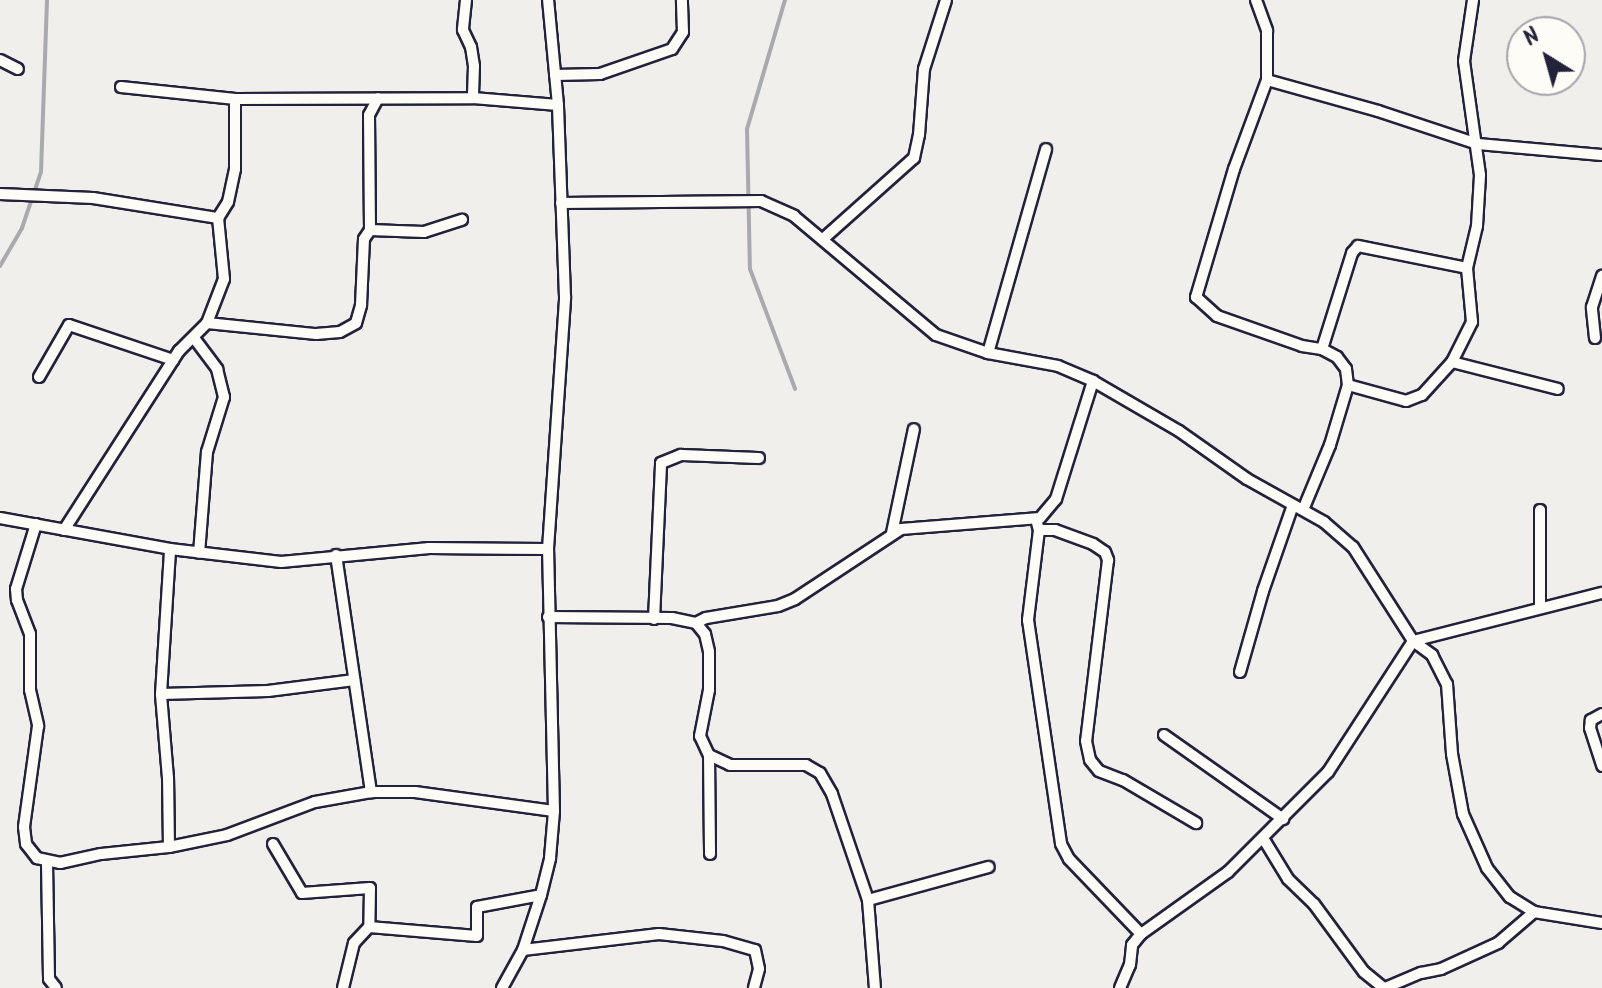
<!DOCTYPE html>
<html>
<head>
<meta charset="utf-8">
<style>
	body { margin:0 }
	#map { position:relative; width:1602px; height:988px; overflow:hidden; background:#f0efec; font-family:Kalam,sans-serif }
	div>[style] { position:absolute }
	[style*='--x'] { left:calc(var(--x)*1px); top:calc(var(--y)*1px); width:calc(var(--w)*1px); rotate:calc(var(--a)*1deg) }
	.stream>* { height:4px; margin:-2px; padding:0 2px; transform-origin:2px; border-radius:2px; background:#a9a9b0 }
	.roads { filter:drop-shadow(2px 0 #22223b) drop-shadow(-2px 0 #22223b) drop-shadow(0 2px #22223b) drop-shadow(0 -2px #22223b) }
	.street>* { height:10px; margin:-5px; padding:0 5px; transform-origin:5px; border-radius:5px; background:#fdfcf7 }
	span { translate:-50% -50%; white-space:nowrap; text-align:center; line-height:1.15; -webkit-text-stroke:6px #fdfcf7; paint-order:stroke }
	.north { position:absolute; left:1506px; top:16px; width:80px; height:80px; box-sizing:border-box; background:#fdfcf7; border:2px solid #a5a5ac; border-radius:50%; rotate:323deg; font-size:22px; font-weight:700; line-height:32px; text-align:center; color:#22223b }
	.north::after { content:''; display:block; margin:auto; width:28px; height:36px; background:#22223b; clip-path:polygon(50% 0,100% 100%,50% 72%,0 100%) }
</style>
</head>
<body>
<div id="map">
	<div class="stream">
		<i style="--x:785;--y:0;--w:134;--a:106.4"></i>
		<i style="--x:747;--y:129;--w:140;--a:88.8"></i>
		<i style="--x:750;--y:269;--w:128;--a:69.4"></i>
		<i style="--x:0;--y:266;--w:44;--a:-59.9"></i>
		<i style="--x:22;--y:228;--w:59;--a:-71.3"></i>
		<i style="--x:41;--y:172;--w:172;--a:-88"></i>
	</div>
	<div class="roads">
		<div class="street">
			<i style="--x:466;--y:0;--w:30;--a:96"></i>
			<i style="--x:463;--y:30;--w:19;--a:65"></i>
			<i style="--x:471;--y:47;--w:19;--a:81"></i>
			<i style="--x:474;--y:66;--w:32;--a:92"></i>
			<i style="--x:1256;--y:0;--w:33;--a:70"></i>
			<i style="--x:1267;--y:31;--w:49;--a:90"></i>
			<i style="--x:1267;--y:80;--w:95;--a:110.3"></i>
			<i style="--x:1234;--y:169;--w:134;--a:106.5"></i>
			<i style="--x:1196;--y:297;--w:28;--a:42"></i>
			<i style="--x:1217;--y:316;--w:90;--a:19.4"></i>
			<i style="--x:1302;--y:346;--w:20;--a:9"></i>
			<i style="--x:1322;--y:349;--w:17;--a:28"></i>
			<i style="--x:1337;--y:357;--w:15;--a:53"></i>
			<i style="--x:1346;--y:369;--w:16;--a:83"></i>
			<i style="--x:1348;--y:385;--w:63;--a:106.7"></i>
			<i style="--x:1330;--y:445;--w:70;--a:112.6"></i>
			<i style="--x:0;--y:60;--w:20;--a:27"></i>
			<i style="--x:555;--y:75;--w:45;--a:-1.3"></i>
			<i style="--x:600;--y:74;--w:76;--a:-19.1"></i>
			<i style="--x:672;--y:49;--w:20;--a:-57"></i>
			<i style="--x:683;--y:32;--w:32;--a:-92"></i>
			<i style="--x:1267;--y:80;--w:115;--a:15.6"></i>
			<i style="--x:1378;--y:111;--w:105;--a:18.3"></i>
			<i style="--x:1478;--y:144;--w:124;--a:5.1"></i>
			<i style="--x:121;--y:87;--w:115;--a:6"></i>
			<i style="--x:0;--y:194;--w:93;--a:2.5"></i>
			<i style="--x:93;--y:198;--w:127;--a:9.1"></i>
			<i style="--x:561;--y:203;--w:200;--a:-0.6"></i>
			<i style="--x:761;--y:201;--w:36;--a:24"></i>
			<i style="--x:794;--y:216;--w:185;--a:40"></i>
			<i style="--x:936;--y:335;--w:55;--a:19.1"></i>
			<i style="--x:988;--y:353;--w:71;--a:10.5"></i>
			<i style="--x:1058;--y:366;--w:38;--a:23"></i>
			<i style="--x:1093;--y:381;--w:99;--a:30.2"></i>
			<i style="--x:1179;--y:431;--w:83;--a:35.2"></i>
			<i style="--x:1247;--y:479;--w:88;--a:29.2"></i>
			<i style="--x:1324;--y:522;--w:38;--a:41"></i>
			<i style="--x:1353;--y:547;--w:112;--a:57.4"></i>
			<i style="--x:1413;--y:641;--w:24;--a:36"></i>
			<i style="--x:1432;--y:655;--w:33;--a:63"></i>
			<i style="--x:1447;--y:684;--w:70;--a:85.9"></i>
			<i style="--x:1452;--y:754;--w:61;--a:79.6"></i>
			<i style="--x:1463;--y:814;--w:59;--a:66"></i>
			<i style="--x:1487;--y:868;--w:37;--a:52"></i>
			<i style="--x:1510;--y:897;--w:28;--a:32"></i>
			<i style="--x:1534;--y:912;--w:69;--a:9.2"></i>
			<i style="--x:370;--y:230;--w:54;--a:2.1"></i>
			<i style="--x:424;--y:232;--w:40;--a:-18"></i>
			<i style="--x:823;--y:239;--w:122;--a:-41.7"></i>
			<i style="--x:914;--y:158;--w:24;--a:-78"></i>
			<i style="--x:919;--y:135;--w:66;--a:-85.7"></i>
			<i style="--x:924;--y:69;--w:72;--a:-72.3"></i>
			<i style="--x:207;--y:323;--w:110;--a:5.8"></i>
			<i style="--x:316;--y:334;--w:24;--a:-5"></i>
			<i style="--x:340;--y:332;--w:18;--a:-29"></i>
			<i style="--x:356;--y:323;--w:19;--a:-74"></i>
			<i style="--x:361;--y:305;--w:66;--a:-87.4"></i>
			<i style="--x:364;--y:239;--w:11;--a:-56"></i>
			<i style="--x:370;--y:230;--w:115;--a:-90.5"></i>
			<i style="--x:369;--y:115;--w:19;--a:-62"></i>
			<i style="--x:194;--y:338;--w:39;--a:53"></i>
			<i style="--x:217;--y:369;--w:29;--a:76"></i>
			<i style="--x:224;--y:397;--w:58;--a:107.2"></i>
			<i style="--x:207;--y:452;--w:101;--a:94.5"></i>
			<i style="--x:1595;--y:338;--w:31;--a:-96"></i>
			<i style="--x:1592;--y:307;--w:33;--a:-72"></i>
			<i style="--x:1322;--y:349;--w:101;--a:-72.6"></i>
			<i style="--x:1352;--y:253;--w:9;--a:-49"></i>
			<i style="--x:1358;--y:246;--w:111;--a:11.4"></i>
			<i style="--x:988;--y:353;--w:212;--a:-74.1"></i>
			<i style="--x:1452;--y:362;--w:109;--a:14.3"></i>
			<i style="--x:39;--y:377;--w:60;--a:-60"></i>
			<i style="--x:69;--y:325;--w:110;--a:18.6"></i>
			<i style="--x:1348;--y:385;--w:60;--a:15.4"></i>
			<i style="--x:1406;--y:401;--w:17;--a:-21"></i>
			<i style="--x:1422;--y:395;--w:45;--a:-47.7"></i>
			<i style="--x:1452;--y:362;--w:45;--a:-63.4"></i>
			<i style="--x:1472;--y:322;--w:54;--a:-95.3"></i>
			<i style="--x:1467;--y:268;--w:43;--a:-76.6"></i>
			<i style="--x:1477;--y:226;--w:51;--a:-86.6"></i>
			<i style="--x:1480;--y:175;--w:115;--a:-98"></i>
			<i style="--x:1464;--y:61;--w:62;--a:-81.6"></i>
			<i style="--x:1540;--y:510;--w:98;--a:90"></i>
			<i style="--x:0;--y:518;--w:173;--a:10.3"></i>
			<i style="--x:170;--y:549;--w:112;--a:6.7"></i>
			<i style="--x:281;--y:562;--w:149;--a:-5.4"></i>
			<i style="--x:429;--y:548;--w:119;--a:0.5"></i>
			<i style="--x:1036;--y:519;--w:11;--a:75"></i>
			<i style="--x:1039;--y:530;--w:91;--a:97"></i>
			<i style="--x:1028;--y:620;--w:226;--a:81.6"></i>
			<i style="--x:1061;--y:844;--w:17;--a:62"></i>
			<i style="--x:1069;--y:859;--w:104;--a:46.2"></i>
			<i style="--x:36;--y:524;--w:68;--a:107.1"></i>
			<i style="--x:16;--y:589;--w:11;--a:85"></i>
			<i style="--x:17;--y:600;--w:36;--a:69"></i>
			<i style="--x:30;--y:634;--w:56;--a:90"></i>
			<i style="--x:30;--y:690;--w:37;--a:77"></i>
			<i style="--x:38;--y:726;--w:102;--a:97.9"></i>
			<i style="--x:24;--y:827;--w:17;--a:83"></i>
			<i style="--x:26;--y:844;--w:18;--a:52"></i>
			<i style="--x:37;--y:858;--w:24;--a:12"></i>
			<i style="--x:60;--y:863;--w:42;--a:-12.4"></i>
			<i style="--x:101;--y:854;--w:68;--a:-5.9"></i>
			<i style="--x:169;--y:847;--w:59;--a:-11.7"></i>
			<i style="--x:227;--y:835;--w:94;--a:-20.6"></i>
			<i style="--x:315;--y:802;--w:57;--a:-10.1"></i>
			<i style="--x:371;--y:792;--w:44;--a:0"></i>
			<i style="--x:415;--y:792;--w:140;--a:7.8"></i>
			<i style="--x:64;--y:530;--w:213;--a:-57.3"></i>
			<i style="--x:179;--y:351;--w:40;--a:-45"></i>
			<i style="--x:207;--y:323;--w:47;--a:-68.9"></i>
			<i style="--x:224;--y:279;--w:61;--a:-95.6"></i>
			<i style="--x:218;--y:218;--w:19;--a:-58"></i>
			<i style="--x:228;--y:202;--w:34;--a:-78"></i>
			<i style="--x:235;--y:169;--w:70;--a:-90"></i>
			<i style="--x:235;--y:99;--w:238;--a:-0.2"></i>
			<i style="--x:473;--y:98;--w:85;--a:4.7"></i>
			<i style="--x:1039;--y:530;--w:16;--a:0"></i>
			<i style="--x:1055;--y:530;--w:40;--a:20.2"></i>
			<i style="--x:1093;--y:544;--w:14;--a:34"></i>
			<i style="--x:1105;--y:552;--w:9;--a:69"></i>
			<i style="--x:1108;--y:560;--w:182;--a:96.9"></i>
			<i style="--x:1086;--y:741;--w:19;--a:78"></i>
			<i style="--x:1090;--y:760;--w:14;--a:51"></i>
			<i style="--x:1099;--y:771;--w:26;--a:21"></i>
			<i style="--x:1123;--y:780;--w:85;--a:30.5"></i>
			<i style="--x:892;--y:533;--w:106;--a:-78.1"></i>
			<i style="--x:336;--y:555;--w:240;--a:81.6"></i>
			<i style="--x:548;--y:617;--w:124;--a:0.5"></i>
			<i style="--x:672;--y:618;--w:25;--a:12"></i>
			<i style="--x:696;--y:623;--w:14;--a:51"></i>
			<i style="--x:705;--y:634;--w:18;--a:77"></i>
			<i style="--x:709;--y:652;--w:38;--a:90"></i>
			<i style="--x:709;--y:690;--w:47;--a:101.1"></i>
			<i style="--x:700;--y:736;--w:21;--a:65"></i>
			<i style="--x:709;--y:755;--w:23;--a:25"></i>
			<i style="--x:730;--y:765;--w:76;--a:0"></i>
			<i style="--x:806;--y:765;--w:16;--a:30"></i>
			<i style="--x:820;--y:773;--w:24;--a:60"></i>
			<i style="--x:832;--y:794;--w:112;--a:71.2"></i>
			<i style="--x:868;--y:900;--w:88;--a:85.5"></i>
			<i style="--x:654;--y:619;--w:156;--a:-87.4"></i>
			<i style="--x:661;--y:463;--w:22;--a:-22"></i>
			<i style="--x:681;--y:455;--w:78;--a:2.2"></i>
			<i style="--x:696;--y:623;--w:11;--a:-27"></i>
			<i style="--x:706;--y:618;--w:73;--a:-9.5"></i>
			<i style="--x:778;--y:606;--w:18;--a:-22"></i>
			<i style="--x:795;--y:599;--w:127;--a:-33.4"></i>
			<i style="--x:901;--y:529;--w:139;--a:-4.5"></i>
			<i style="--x:1040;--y:518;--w:25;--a:-50"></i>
			<i style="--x:1056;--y:499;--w:124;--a:-72.6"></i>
			<i style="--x:1240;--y:672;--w:84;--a:-74.1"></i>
			<i style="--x:1263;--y:591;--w:91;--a:-70.8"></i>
			<i style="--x:161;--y:694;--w:107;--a:-1.6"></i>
			<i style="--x:268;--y:691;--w:87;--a:-7.3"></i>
			<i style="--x:1602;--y:714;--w:13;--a:151"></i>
			<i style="--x:1591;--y:720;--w:8;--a:97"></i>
			<i style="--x:1590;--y:728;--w:40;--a:72"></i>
			<i style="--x:1164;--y:735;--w:146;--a:35.2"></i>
			<i style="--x:709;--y:755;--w:99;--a:89.4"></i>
			<i style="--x:1263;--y:838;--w:48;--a:58.6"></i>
			<i style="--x:1288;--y:879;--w:36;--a:44"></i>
			<i style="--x:1314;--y:904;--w:84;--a:53.7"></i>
			<i style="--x:1364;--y:972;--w:26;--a:39"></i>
			<i style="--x:273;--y:844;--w:57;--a:59.4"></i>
			<i style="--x:302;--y:893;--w:68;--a:-4.2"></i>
			<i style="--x:370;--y:888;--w:39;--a:91"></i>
			<i style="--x:169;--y:847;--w:69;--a:-90.8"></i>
			<i style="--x:168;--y:778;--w:84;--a:-94.8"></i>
			<i style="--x:161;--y:694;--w:145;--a:-86.4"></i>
			<i style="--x:47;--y:863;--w:116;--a:89"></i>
			<i style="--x:49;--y:979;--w:11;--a:52"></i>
			<i style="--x:868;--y:900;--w:125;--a:-15.3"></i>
			<i style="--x:523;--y:950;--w:137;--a:-6.7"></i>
			<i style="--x:659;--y:934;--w:64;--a:6.2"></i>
			<i style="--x:723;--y:941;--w:33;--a:16"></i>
			<i style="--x:755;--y:950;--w:19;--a:78"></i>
			<i style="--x:759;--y:969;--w:20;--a:105"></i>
			<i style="--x:343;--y:988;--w:46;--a:-76.3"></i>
			<i style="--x:354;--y:943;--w:22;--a:-47"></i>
			<i style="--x:369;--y:927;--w:108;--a:4.8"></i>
			<i style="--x:477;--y:936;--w:29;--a:-90"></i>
			<i style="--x:477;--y:907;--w:65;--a:-10.6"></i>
			<i style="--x:502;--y:988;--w:43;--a:-61.1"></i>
			<i style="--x:523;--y:950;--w:58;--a:-71.9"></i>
			<i style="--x:541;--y:895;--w:38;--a:-76"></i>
			<i style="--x:550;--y:858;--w:47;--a:-85.1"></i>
			<i style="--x:554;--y:811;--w:262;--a:-91.3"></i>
			<i style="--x:548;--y:549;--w:253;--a:-86.1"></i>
			<i style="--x:565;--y:297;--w:192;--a:-92.1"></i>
			<i style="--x:558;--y:105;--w:105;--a:-95.4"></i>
			<i style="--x:1120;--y:988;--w:25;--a:-67"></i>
			<i style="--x:1130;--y:965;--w:20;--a:-84"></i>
			<i style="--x:1132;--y:945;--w:14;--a:-51"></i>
			<i style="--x:1141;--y:934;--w:107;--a:-35.5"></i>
			<i style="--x:1228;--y:872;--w:141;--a:-45"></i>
			<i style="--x:1328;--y:772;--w:156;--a:-57"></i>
			<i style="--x:1413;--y:641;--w:195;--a:-14.3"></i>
			<i style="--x:1385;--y:988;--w:39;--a:-23"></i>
			<i style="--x:1421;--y:973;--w:20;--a:-11"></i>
			<i style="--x:1441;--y:969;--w:63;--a:-24.5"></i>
			<i style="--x:1498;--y:943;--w:48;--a:-40.7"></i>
		</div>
	</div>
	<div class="north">N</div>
</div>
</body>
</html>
